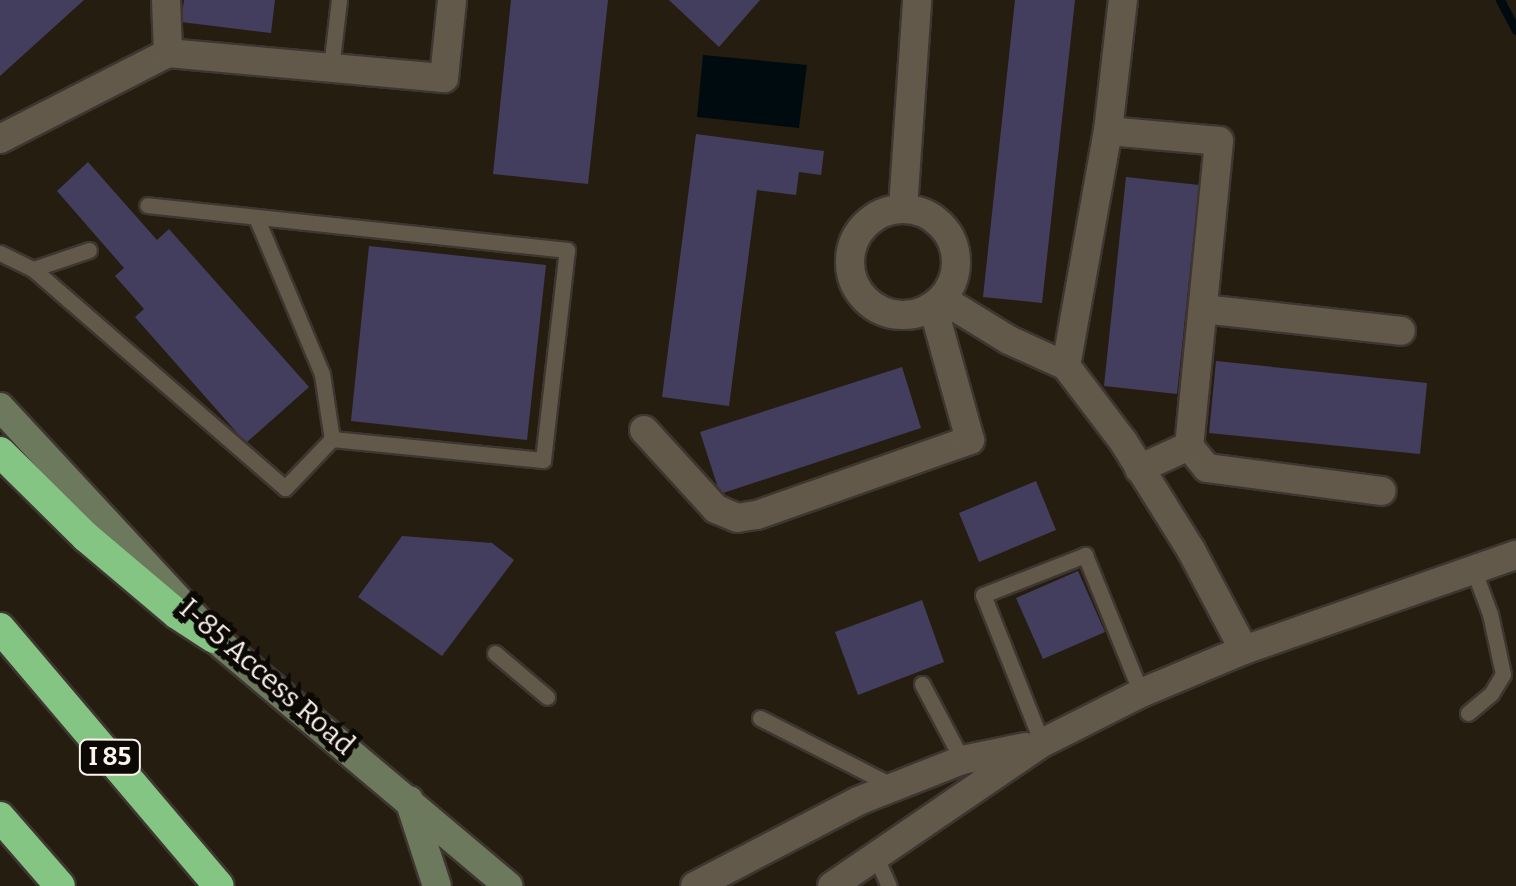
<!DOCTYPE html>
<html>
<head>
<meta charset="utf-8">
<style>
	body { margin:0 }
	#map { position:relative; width:1516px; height:886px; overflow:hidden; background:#261d11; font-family:Bitter,serif }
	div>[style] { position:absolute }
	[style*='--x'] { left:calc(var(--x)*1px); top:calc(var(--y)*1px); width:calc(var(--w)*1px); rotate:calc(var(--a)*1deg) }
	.water>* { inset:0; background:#000b10 }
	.stream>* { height:9px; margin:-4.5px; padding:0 4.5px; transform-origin:4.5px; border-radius:4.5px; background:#000b10 }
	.building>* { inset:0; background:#443e5e }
	.roads { filter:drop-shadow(2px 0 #3e3630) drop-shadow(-2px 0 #3e3630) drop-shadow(0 2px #3e3630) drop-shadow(0 -2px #3e3630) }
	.service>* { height:15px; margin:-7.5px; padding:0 7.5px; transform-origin:7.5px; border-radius:7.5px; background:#63594b }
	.minor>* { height:28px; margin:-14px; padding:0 14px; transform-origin:14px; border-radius:14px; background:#63594b }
	.minor>.ring { margin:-14px; padding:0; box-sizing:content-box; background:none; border:28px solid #63594b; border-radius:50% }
	.tertiary>* { height:28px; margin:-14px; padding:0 14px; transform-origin:14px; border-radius:14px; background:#63594b }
	.secondary>* { height:28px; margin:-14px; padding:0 14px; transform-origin:14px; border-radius:14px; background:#6d795c }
	.motorway>* { height:30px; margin:-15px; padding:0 15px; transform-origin:15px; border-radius:15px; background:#85c584 }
	span { translate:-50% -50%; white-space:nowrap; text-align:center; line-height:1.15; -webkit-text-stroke:10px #0c0804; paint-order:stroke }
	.shield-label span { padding:2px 8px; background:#0c0804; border:2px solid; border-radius:8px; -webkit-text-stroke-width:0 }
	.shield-label { font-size:25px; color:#faf4eb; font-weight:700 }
	.street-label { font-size:28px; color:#faf4eb }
</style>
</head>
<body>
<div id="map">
	<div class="water">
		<i style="clip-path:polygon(703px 55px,807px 65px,799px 128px,697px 117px)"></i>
	</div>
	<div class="stream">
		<i style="--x:1500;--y:0;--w:34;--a:62"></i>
	</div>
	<div class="building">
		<i style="clip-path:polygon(0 0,84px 0,0 76px)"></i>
		<i style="clip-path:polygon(184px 0,275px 0,271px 33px,181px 22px)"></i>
		<i style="clip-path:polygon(511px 0,608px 0,588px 184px,493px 174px)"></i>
		<i style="clip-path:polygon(669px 0,760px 0,719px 47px)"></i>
		<i style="clip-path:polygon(1015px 0,1075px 0,1042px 303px,983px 297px)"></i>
		<i style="clip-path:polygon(696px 134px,824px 151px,821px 175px,799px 172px,796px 195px,757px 190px,729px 406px,662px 397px)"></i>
		<i style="clip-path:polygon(88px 162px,157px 240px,169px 229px,309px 387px,246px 443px,135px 317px,144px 309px,115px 276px,124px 268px,57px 191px)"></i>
		<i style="clip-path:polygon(1126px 177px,1199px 185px,1177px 394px,1104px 386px)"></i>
		<i style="clip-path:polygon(369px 246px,546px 265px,527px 440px,351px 421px)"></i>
		<i style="clip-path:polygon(1216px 361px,1427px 383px,1420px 454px,1209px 433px)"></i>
		<i style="clip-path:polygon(902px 367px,921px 428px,720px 494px,700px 432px)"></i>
		<i style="clip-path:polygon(1036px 481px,1056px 530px,979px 562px,959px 513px)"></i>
		<i style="clip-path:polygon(402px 536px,492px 543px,514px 560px,442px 656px,358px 597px)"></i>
		<i style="clip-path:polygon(1078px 571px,1105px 632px,1043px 659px,1016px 598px)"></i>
		<i style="clip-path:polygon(922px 600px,944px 662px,858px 695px,835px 632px)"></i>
	</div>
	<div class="roads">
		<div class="service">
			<i style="--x:331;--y:68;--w:68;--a:-83.3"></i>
			<i style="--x:256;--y:217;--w:170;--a:67.2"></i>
			<i style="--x:322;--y:374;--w:66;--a:81.3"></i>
			<i style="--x:0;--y:253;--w:37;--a:26"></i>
			<i style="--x:33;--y:269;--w:59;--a:-18.7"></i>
			<i style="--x:33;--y:269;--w:334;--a:41"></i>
			<i style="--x:285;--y:488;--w:68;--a:-46.2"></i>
			<i style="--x:332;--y:439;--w:212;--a:5.7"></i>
			<i style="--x:543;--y:460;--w:211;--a:-83.5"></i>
			<i style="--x:567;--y:250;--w:422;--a:-173.9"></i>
			<i style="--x:495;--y:653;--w:68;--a:40.2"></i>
			<i style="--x:922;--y:684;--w:86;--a:62.2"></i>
			<i style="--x:1468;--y:713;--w:30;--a:-40"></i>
			<i style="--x:1491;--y:694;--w:23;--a:-59"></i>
			<i style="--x:1503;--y:674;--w:61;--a:-102.2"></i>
			<i style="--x:1490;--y:614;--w:46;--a:-110.4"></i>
			<i style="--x:760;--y:718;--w:152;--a:27.1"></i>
			<i style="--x:1042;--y:743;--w:159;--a:-111.7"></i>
			<i style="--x:983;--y:595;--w:110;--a:-21.4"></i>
			<i style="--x:1085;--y:555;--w:149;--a:67.9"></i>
			<i style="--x:875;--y:855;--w:34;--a:66"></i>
		</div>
		<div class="minor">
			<i style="--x:166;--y:0;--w:53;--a:87.8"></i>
			<i style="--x:1108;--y:131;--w:111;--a:5.1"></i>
			<i style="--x:1219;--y:141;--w:306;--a:95.6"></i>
			<i style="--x:1189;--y:446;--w:55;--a:155.3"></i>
			<i style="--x:0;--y:139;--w:189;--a:-27.1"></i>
			<i style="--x:168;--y:53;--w:277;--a:5.2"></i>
			<i style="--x:444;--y:78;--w:78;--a:-84.1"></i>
			<i style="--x:903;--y:208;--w:208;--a:-86.1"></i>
			<i class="ring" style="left:850px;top:209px;width:78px;height:78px"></i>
			<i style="--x:942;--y:299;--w:79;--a:31.5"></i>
			<i style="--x:1009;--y:340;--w:63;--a:24.5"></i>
			<i style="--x:1066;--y:366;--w:94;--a:52.8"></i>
			<i style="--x:1123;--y:441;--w:128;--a:58"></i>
			<i style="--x:1191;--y:550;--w:113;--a:62.1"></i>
			<i style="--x:1203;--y:309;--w:199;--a:6.3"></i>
			<i style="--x:1066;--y:366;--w:239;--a:-79.9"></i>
			<i style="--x:1108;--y:131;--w:132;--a:-83.5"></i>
			<i style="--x:644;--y:430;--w:107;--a:47.7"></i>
			<i style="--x:716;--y:509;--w:23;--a:23"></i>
			<i style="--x:737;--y:518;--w:20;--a:-9"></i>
			<i style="--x:757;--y:515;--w:226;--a:-19.4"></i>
			<i style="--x:970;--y:440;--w:138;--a:-105.5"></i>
			<i style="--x:1189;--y:446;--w:28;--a:51"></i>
			<i style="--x:1207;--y:468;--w:176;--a:7.5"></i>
		</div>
		<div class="tertiary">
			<i style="--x:695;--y:886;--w:184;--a:-27.5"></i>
			<i style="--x:858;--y:801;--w:112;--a:-21.5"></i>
			<i style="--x:962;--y:760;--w:65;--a:-11.5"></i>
			<i style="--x:832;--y:886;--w:254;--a:-34.3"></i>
			<i style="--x:1042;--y:743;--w:111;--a:-26.8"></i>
			<i style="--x:1141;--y:693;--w:112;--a:-22.7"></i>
			<i style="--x:1244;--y:650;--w:288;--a:-19.3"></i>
		</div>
		<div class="secondary">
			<i style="--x:0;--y:407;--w:315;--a:47.2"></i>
			<i style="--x:214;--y:638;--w:385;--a:40.1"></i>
			<i style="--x:409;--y:800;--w:90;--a:72"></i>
		</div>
		<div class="motorway">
			<i style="--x:0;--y:452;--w:121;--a:44.7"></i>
			<i style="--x:86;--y:537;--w:119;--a:40.2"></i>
			<i style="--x:177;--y:614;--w:44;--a:33"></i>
			<i style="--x:0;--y:628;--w:338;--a:49.7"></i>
			<i style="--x:0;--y:817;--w:91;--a:49"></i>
		</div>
	</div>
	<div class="shield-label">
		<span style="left:110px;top:757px">I 85</span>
	</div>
	<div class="street-label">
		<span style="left:267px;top:677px;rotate:41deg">I-85 Access Road</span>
	</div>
</div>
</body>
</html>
